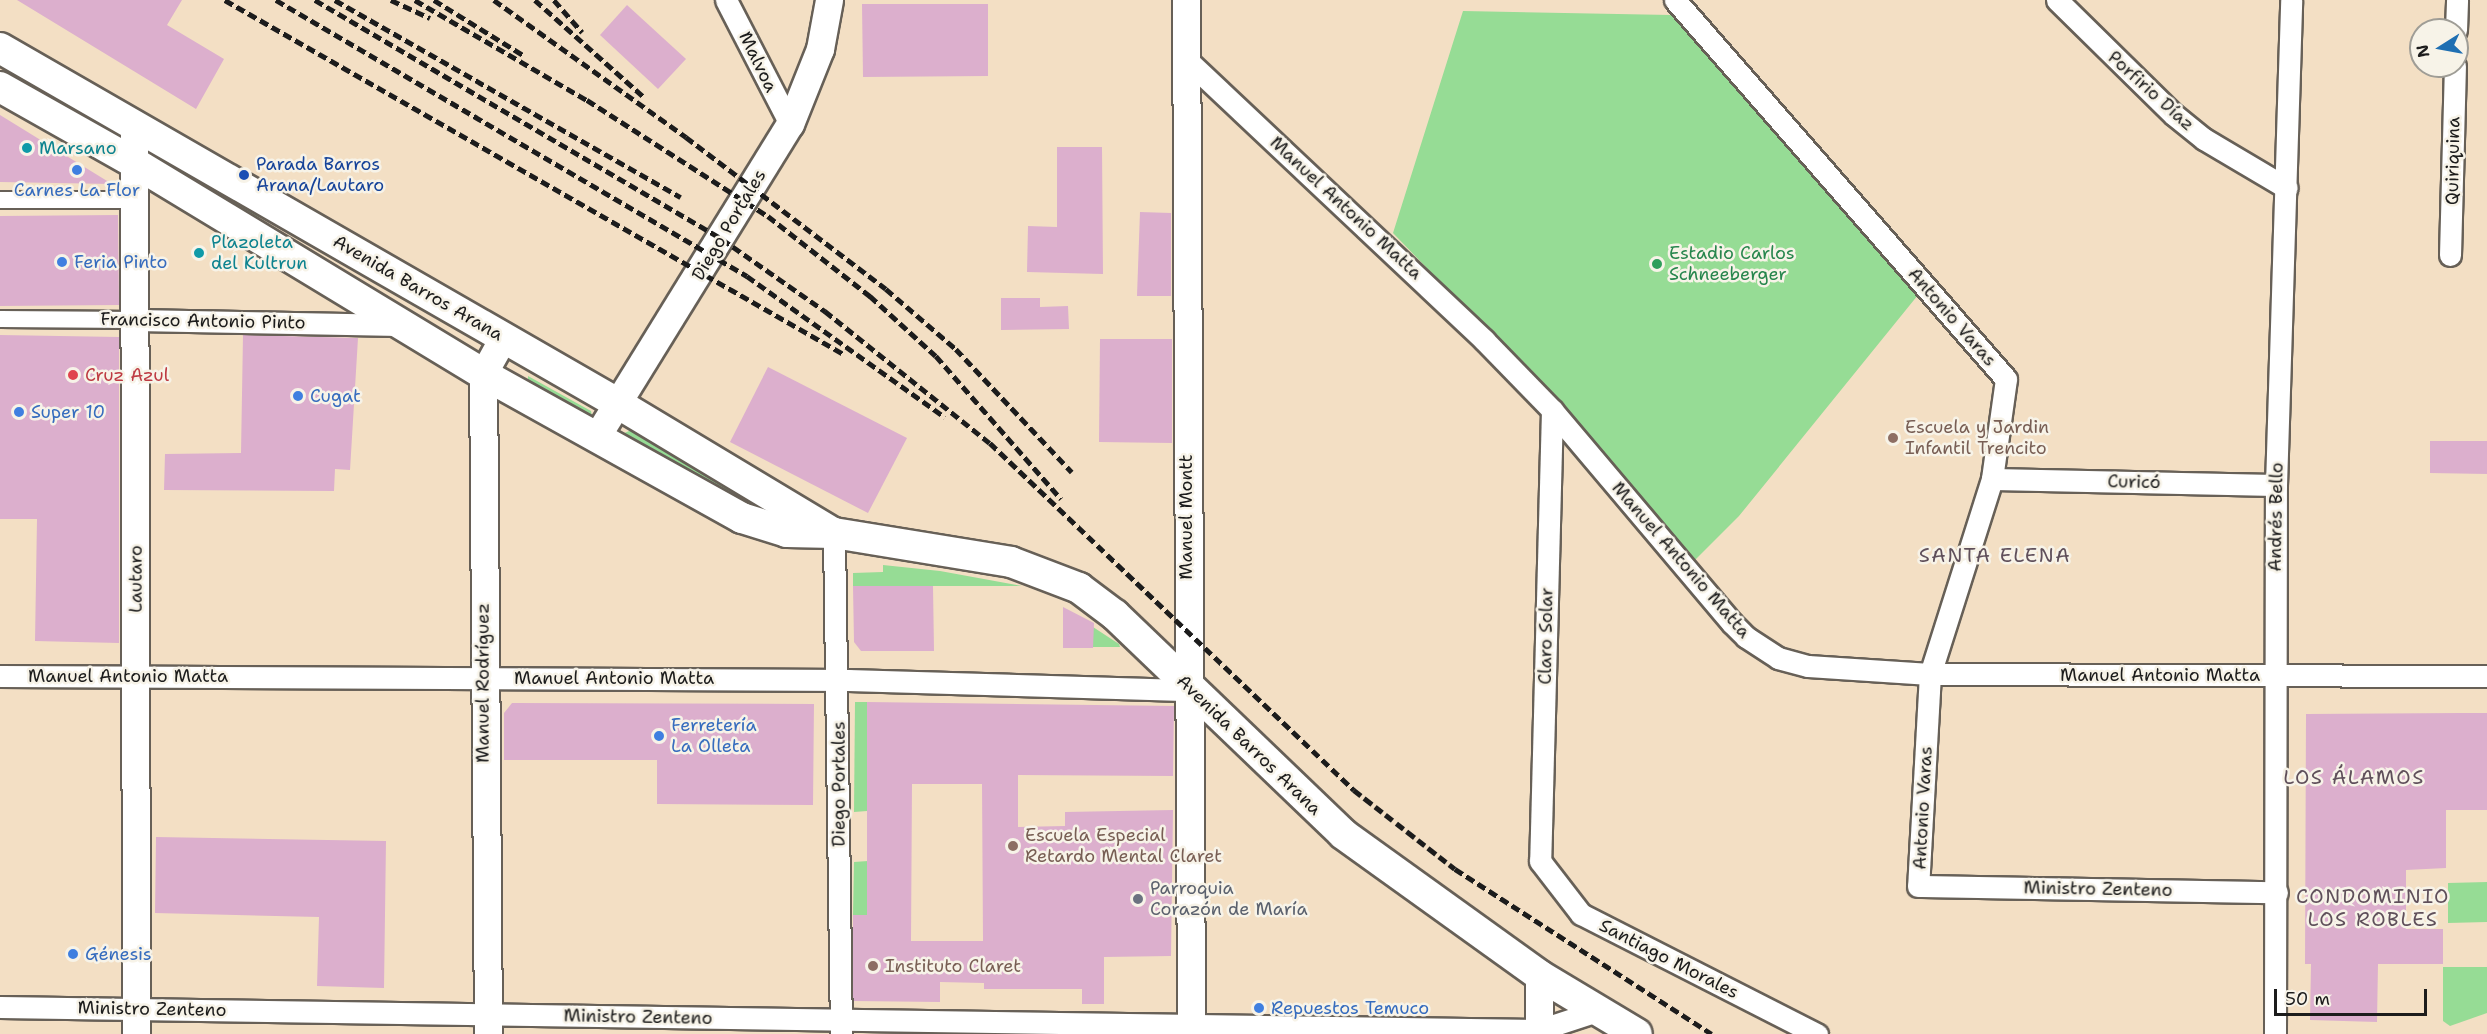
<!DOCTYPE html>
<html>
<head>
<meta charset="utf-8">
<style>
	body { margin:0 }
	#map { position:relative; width:2487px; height:1034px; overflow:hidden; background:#f3dfc4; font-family:"Shantell Sans",sans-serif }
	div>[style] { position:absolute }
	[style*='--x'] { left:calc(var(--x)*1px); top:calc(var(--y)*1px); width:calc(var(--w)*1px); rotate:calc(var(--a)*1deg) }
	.green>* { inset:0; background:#96dc95 }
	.building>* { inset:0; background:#dcafcd }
	.roads { filter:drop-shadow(2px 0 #676057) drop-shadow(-2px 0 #676057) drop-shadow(0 2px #676057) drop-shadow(0 -2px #676057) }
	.pedestrian>* { height:16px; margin:-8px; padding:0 8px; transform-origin:8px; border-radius:8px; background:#fff }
	.minor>* { height:21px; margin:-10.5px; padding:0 10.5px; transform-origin:10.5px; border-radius:10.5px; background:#fff }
	.tertiary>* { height:27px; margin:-13.5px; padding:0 13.5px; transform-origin:13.5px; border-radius:13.5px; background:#fff }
	.secondary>* { height:30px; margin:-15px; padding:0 15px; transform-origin:15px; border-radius:15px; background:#fff }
	.rail>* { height:4.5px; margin-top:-2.25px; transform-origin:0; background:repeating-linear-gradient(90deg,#1c1c1c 0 9px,transparent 0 13.5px) }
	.dots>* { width:16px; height:16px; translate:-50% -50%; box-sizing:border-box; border:3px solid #f7f3e8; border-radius:50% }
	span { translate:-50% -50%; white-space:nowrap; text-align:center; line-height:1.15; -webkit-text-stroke:5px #f7f3e8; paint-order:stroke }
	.street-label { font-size:18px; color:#1c1c1c }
	.culture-label { font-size:18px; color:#0d838f }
	.left { translate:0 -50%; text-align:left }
	.transit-label { font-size:18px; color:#164399 }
	.shop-label { font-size:18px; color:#366cbe }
	.leisure-label { font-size:18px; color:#27864d }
	.health-label { font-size:18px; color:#be3a42 }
	.education-label { font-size:18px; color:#785e54 }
	.worship-label { font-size:18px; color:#5b616d }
	.neighbourhood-label { font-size:20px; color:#5f4f5a; letter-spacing:1.5px }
	.north { position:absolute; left:2409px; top:18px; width:60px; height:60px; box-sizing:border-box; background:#f7f3e8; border:2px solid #9f9d96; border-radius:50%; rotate:259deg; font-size:16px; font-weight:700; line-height:24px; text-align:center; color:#1c1c1c }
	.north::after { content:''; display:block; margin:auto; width:21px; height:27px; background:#1f6fb2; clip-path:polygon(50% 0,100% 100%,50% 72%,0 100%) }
	.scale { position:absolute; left:2274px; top:989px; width:153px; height:27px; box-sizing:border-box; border:3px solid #1c1c1c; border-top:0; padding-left:8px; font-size:18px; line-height:21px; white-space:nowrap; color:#1c1c1c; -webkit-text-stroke:4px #f7f3e8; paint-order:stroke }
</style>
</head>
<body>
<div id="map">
	<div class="green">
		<i style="clip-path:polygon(1463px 11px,1671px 15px,1918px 295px,1739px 516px,1692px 563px,1551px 397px,1393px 233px)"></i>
		<i style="clip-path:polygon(164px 154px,261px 213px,255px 228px,159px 169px)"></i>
		<i style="clip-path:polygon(528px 376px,591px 411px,592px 416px,588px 419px,528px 387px)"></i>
		<i style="clip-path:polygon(634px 429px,790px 518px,788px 529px,623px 443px,622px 434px)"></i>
		<i style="clip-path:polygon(883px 565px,940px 571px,1022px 586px,853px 586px,853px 573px,883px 572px)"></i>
		<i style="clip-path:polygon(1093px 627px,1119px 644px,1120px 647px,1093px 647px)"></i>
		<i style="clip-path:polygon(855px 702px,867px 702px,867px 811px,854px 812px)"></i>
		<i style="clip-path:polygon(868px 861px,868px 915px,853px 915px,854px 862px)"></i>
		<i style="clip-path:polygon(2487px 882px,2487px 922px,2448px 923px,2448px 883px)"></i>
		<i style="clip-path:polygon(2443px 967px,2487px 967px,2487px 1013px,2450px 1026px,2443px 1021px)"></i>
	</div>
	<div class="building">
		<i style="clip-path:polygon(17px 0,182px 0,167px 25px,224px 59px,196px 109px)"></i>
		<i style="clip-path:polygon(862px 4px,988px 4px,988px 76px,863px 77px)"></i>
		<i style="clip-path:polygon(627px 5px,686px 59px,658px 89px,600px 35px)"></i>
		<i style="clip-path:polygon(0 115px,112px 184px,0 182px)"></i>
		<i style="clip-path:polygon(1057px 147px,1102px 147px,1103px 274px,1027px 272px,1028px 226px,1057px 227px)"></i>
		<i style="clip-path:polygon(1140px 212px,1171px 213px,1171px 296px,1137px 296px)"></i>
		<i style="clip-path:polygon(118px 215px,119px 305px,0 306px,0 216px)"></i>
		<i style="clip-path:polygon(1001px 298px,1040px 298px,1040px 307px,1068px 306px,1069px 329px,1001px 330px)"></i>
		<i style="clip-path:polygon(0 335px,119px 337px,119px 643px,35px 641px,37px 519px,0 519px)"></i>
		<i style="clip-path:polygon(243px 335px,358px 338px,350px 470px,335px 469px,334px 491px,164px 490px,165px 454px,241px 453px)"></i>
		<i style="clip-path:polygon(1100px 339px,1172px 339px,1172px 443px,1099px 442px)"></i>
		<i style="clip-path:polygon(768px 367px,907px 438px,868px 513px,730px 442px)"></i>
		<i style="clip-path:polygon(2430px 441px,2487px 441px,2487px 474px,2430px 473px)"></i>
		<i style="clip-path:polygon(853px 586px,933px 586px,934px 651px,861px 651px,854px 642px)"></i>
		<i style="clip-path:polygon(1063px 607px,1094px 623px,1093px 648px,1063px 648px)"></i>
		<i style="clip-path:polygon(evenodd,867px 702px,1174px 706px,1173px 776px,1018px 775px,1018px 827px,1065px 826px,1065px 812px,1173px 810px,1171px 956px,1104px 957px,1104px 1004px,1082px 1004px,1082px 989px,984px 989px,984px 983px,940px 982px,940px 1002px,853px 1001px,853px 915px,867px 915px,867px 702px,912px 784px,982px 784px,983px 941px,911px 941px,912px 784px)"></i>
		<i style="clip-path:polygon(512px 703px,814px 704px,813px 805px,657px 804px,657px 760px,504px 760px,504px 713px)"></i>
		<i style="clip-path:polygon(2461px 713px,2487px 713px,2487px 810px,2446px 810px,2446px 868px,2406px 870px,2406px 929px,2443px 929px,2443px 964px,2378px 964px,2377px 1022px,2310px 1020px,2311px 964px,2305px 964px,2306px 714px)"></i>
		<i style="clip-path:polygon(156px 837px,386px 841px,384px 988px,317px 986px,319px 917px,155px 913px)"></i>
	</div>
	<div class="roads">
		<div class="pedestrian">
			<i style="--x:0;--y:200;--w:135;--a:0"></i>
			<i style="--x:0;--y:319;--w:136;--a:0.4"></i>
		</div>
		<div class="minor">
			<i style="--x:726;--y:0;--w:140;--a:62.7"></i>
			<i style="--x:1675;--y:0;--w:503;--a:48.87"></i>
			<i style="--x:2006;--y:379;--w:101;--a:98"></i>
			<i style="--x:1992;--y:479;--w:205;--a:107.6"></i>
			<i style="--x:1930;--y:674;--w:212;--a:93.2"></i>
			<i style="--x:1918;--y:886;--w:359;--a:1"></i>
			<i style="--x:2057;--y:0;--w:163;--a:44.5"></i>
			<i style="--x:2173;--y:114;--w:40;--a:39"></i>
			<i style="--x:2204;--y:139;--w:96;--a:30.6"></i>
			<i style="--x:2456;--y:30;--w:30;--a:-88"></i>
			<i style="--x:1186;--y:59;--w:410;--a:43.3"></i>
			<i style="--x:1484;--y:340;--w:98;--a:45.8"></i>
			<i style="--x:1552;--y:410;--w:279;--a:49.8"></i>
			<i style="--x:1732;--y:623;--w:20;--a:45"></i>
			<i style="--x:1746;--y:637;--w:38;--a:33"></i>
			<i style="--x:1778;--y:658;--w:31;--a:15"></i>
			<i style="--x:1808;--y:666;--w:122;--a:3.8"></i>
			<i style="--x:1930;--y:674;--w:557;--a:0.21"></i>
			<i style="--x:2450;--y:255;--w:189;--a:-88.5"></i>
			<i style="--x:136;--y:320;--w:263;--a:1.1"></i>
			<i style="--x:1552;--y:410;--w:451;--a:91.5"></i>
			<i style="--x:1540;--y:861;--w:67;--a:52.3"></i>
			<i style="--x:1581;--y:914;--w:265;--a:27"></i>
			<i style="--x:1992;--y:479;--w:284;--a:1.2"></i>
			<i style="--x:834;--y:533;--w:500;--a:89.2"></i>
			<i style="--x:0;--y:676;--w:848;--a:0.27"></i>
			<i style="--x:848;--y:680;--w:343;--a:1.7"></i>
			<i style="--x:0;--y:1007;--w:1539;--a:0.86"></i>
			<i style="--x:1539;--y:1030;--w:61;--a:-18.1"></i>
			<i style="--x:2275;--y:1034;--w:549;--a:-89.9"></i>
			<i style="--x:2276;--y:485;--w:485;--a:-88.2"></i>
		</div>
		<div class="tertiary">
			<i style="--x:1186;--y:0;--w:1034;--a:89.72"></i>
			<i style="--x:134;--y:124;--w:910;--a:89.87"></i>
			<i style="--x:597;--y:436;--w:367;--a:-58.3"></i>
			<i style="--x:790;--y:124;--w:81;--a:-68.2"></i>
			<i style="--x:820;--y:49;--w:50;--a:-79.6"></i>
			<i style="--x:1539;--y:975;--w:59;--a:90"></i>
			<i style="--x:488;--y:1034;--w:660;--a:-90.43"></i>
			<i style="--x:483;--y:374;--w:41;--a:-60.9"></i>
		</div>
		<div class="secondary">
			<i style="--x:0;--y:48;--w:712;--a:29.91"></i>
			<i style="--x:617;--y:403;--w:251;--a:31"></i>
			<i style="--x:0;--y:87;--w:155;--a:29.4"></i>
			<i style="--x:135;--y:163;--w:407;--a:31.2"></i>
			<i style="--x:483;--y:374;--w:296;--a:29.1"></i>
			<i style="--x:742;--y:518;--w:47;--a:17.3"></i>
			<i style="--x:787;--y:532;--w:47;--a:1.2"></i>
			<i style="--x:834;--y:533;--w:179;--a:9.3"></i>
			<i style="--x:1011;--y:562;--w:73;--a:20.9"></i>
			<i style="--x:1079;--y:588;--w:45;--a:36.9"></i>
			<i style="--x:1115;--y:615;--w:316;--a:43.8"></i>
			<i style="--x:1343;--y:834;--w:241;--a:35.7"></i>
			<i style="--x:1539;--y:975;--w:114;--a:31"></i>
		</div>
	</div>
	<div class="rail">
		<i style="--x:225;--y:0;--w:714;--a:29.79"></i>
		<i style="--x:276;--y:0;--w:546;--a:30.37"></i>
		<i style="--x:747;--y:276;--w:243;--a:35.5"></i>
		<i style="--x:315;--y:0;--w:472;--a:30.4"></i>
		<i style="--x:722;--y:239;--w:126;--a:35"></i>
		<i style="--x:825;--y:311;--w:211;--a:38.7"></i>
		<i style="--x:990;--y:443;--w:503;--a:43.63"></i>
		<i style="--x:1354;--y:790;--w:128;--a:38"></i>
		<i style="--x:1455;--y:869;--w:305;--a:32.7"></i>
		<i style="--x:335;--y:0;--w:398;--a:29.7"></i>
		<i style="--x:391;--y:0;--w:43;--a:24.8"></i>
		<i style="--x:415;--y:0;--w:199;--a:30.2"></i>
		<i style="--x:587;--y:100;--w:215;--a:32.7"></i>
		<i style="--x:768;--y:216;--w:130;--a:38.1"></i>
		<i style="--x:870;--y:296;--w:89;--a:42.3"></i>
		<i style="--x:936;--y:356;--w:190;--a:48.8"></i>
		<i style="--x:434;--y:0;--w:105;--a:31.7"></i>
		<i style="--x:494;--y:0;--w:236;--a:35.5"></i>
		<i style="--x:686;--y:137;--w:251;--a:37.2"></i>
		<i style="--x:886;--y:289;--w:92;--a:40.6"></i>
		<i style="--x:956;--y:349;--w:169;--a:46.7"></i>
		<i style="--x:535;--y:0;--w:147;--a:41.7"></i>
		<i style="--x:554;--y:0;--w:43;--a:48.8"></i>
	</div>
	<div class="dots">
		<i style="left:27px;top:148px;background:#0f9aa8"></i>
		<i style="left:77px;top:170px;background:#3f7fe0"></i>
		<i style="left:244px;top:175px;background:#1a4fb4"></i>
		<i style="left:199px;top:253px;background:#0f9aa8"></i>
		<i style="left:62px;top:262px;background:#3f7fe0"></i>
		<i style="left:1657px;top:264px;background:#2e9e5b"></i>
		<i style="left:73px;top:375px;background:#e0444e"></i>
		<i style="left:298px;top:396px;background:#3f7fe0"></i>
		<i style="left:19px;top:412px;background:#3f7fe0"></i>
		<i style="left:1893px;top:438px;background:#8d6e63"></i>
		<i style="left:659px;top:736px;background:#3f7fe0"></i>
		<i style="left:1013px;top:846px;background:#8d6e63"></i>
		<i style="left:1138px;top:899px;background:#6b7280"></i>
		<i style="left:73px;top:954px;background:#3f7fe0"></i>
		<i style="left:873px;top:966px;background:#8d6e63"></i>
		<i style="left:1259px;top:1008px;background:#3f7fe0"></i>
	</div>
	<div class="street-label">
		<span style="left:758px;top:62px;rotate:64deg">Malvoa</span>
		<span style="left:2151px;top:91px;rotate:42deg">Porfirio Díaz</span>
		<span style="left:2453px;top:161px;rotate:-89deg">Quiriquina</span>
		<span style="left:1346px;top:208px;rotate:43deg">Manuel Antonio Matta</span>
		<span style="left:729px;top:225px;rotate:-59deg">Diego Portales</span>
		<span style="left:418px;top:288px;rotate:30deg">Avenida Barros Arana</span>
		<span style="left:1952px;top:317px;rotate:49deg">Antonio Varas</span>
		<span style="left:203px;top:321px;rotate:1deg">Francisco Antonio Pinto</span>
		<span style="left:2134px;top:482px;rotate:1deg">Curicó</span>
		<span style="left:1186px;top:517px;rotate:-90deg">Manuel Montt</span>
		<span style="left:2276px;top:517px;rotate:-89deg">Andrés Bello</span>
		<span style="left:1681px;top:560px;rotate:49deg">Manuel Antonio Matta</span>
		<span style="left:136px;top:579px;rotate:-90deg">Lautaro</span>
		<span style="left:1546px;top:636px;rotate:-89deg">Claro Solar</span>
		<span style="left:2160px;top:675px">Manuel Antonio Matta</span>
		<span style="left:128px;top:676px">Manuel Antonio Matta</span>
		<span style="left:614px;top:678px">Manuel Antonio Matta</span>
		<span style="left:483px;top:683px;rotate:-90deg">Manuel Rodríguez</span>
		<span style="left:1249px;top:745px;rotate:44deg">Avenida Barros Arana</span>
		<span style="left:839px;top:784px;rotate:-90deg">Diego Portales</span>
		<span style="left:1923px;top:808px;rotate:-87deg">Antonio Varas</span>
		<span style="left:2098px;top:889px;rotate:1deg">Ministro Zenteno</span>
		<span style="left:1669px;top:959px;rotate:27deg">Santiago Morales</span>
		<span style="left:152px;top:1009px;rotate:1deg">Ministro Zenteno</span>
		<span style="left:638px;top:1017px;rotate:1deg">Ministro Zenteno</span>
	</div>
	<div class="culture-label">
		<span class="left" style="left:39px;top:148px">Marsano</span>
		<span class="left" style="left:211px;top:253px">Plazoleta<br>del Kultrun</span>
	</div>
	<div class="transit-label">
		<span class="left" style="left:256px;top:175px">Parada Barros<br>Arana/Lautaro</span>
	</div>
	<div class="shop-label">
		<span style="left:77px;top:190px">Carnes La Flor</span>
		<span class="left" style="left:74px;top:262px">Feria Pinto</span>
		<span class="left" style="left:310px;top:396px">Cugat</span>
		<span class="left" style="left:31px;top:412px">Super 10</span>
		<span class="left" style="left:671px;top:736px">Ferretería<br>La Olleta</span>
		<span class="left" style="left:85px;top:954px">Génesis</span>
		<span class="left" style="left:1271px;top:1008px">Repuestos Temuco</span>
	</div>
	<div class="leisure-label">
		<span class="left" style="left:1669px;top:264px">Estadio Carlos<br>Schneeberger</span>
	</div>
	<div class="health-label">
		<span class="left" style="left:85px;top:375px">Cruz Azul</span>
	</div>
	<div class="education-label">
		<span class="left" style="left:1905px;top:438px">Escuela y Jardin<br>Infantil Trencito</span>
		<span class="left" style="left:1025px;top:846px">Escuela Especial<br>Retardo Mental Claret</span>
		<span class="left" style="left:885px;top:966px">Instituto Claret</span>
	</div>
	<div class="worship-label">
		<span class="left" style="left:1150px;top:899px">Parroquia<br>Corazón de María</span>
	</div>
	<div class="neighbourhood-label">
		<span style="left:1995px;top:555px">SANTA ELENA</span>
		<span style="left:2354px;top:777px">LOS ÁLAMOS</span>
		<span style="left:2373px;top:908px">CONDOMINIO<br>LOS ROBLES</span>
	</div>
	<div class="north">N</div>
	<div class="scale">50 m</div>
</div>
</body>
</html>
